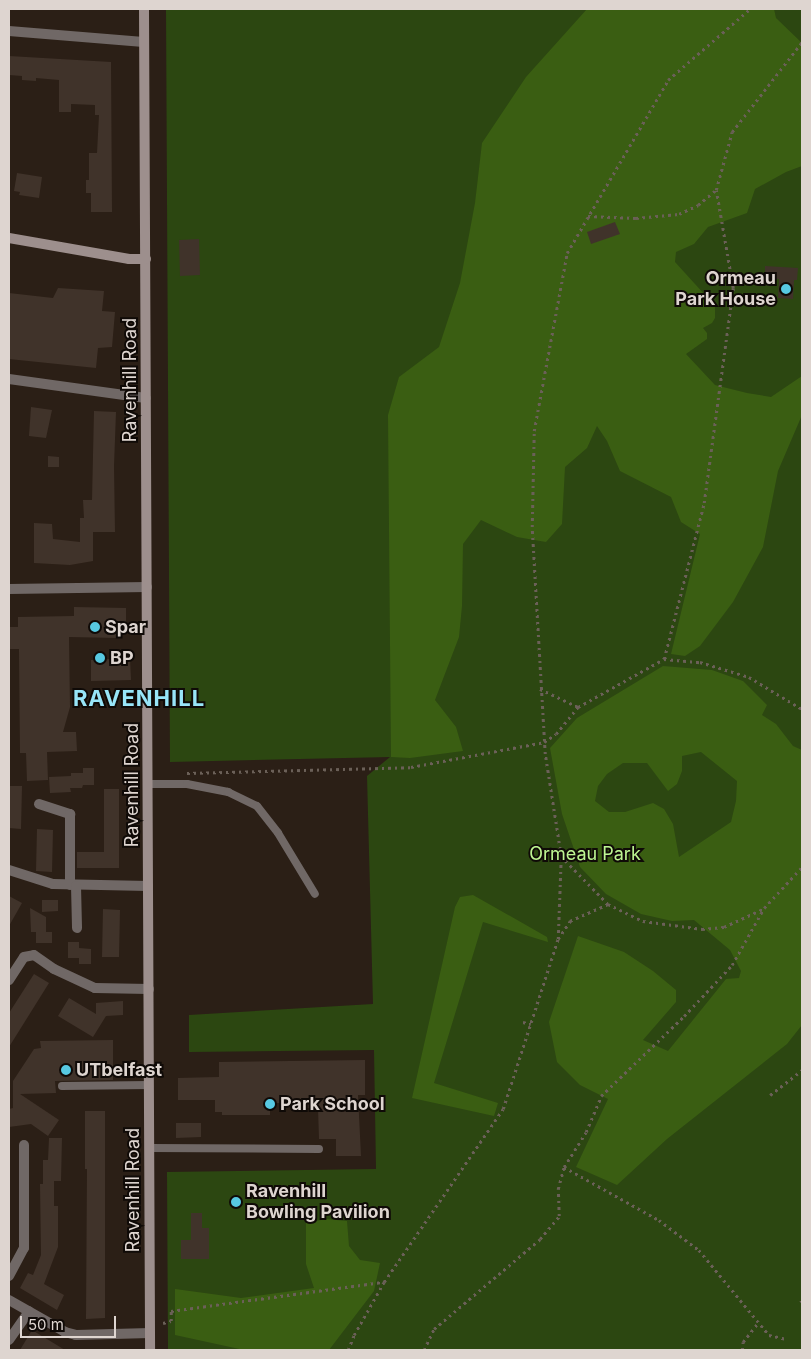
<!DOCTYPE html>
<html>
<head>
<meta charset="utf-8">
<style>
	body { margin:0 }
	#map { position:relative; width:811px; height:1359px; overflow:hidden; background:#2b1f16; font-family:Inter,sans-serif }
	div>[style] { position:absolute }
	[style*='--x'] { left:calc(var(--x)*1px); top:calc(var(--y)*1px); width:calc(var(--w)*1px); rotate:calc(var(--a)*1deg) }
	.green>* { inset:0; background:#2c4711 }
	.forest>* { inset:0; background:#3a5e12 }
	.building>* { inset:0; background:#40332a }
	.path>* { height:2.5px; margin-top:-1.25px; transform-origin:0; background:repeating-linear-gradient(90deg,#6b6058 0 2.5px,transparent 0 6.5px) }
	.lane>* { height:8px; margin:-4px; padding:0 4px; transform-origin:4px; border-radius:4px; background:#706866 }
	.street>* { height:10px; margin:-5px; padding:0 5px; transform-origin:5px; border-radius:5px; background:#706866 }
	.secondary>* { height:10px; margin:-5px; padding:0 5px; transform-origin:5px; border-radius:5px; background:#9d8f8d }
	.dots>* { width:14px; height:14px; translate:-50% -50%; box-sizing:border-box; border:2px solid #0f0a07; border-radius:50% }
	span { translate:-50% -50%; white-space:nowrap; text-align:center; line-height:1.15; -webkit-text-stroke:4px #0f0a07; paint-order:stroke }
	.poi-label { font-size:18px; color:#ded5d0; font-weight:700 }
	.right { translate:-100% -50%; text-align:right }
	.left { translate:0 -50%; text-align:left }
	.street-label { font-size:18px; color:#ded5d0 }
	.park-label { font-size:18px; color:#bef692 }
	.district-label { font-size:22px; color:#98e5f8; font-weight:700; letter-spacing:1px }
	.frame { position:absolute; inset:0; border:10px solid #ded5d0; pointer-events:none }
	.scale { position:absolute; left:20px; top:1316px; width:96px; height:22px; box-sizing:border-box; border:2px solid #ded5d0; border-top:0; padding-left:6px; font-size:15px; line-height:18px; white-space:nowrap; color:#ded5d0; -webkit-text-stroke:4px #0f0a07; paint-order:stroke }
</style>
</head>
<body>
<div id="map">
	<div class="green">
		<i style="clip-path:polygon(166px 9px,802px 9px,802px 1350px,168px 1350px,167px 1172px,376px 1169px,374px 1050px,189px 1052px,189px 1015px,373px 1004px,367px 776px,390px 757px,170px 762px)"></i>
	</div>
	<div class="forest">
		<i style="clip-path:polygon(587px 9px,774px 9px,776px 18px,802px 43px,802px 166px,786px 172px,755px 189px,747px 213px,708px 227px,694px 244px,676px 252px,675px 262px,715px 306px,715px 318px,712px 323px,703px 328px,707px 333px,707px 339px,686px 354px,715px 385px,747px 393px,771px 397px,802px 376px,802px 415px,778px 471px,763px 547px,733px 602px,700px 646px,685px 656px,671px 654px,700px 534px,681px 522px,671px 497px,620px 471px,607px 441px,597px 426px,587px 448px,565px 467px,562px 524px,546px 542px,517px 537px,481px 520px,463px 544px,462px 606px,459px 637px,435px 700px,456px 727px,463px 751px,410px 758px,391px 757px,388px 415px,399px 377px,439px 347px,460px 283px,475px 203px,482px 143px,526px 77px)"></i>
		<i style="clip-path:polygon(evenodd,663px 666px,712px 670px,743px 681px,767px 705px,762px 715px,776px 724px,793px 746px,802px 750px,802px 1025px,787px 1044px,667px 1139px,617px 1185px,576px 1167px,608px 1099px,580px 1085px,557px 1062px,549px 1022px,578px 936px,624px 952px,653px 971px,676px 990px,676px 1002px,643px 1040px,668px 1051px,726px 979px,739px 978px,741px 971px,730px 950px,694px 920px,672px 921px,641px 914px,606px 894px,580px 867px,562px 814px,550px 748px,577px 718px,663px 666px,701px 752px,737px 781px,736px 801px,731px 822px,679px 857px,673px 824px,664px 809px,653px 803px,625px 812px,609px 812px,595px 801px,598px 786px,607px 774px,623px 763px,647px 763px,668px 791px,677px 784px,682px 771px,682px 756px,701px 752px)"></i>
		<i style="clip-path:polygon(473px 895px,547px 937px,548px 942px,483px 922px,434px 1083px,498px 1103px,494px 1116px,412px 1098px,455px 907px,460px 897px)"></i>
		<i style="clip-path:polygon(326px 1219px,347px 1221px,349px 1246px,360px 1260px,380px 1263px,374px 1291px,329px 1350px,244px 1350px,175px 1335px,175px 1289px,241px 1298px,314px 1288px,306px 1264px,306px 1223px)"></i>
	</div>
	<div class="building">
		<i style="clip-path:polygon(9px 56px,111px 62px,112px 212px,91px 212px,91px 193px,86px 193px,86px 180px,89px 180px,89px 153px,97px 153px,99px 115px,95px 115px,95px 105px,71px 104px,71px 112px,59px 112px,59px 80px,36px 78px,36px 81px,22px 80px,22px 76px,9px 75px)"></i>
		<i style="clip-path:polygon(17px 173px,42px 177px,39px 198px,19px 195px,20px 192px,14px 191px)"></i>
		<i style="clip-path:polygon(615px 222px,620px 234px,591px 244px,587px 232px)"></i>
		<i style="clip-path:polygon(199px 239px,200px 275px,180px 276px,179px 240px)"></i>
		<i style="clip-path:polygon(765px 266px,798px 268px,797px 280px,794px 280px,793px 299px,778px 298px,779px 279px,765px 279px)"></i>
		<i style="clip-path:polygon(58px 288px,104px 291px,102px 311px,115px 312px,112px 347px,98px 348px,96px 368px,9px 359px,9px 293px,53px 298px)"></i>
		<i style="clip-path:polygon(31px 407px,52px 410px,46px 438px,29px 436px)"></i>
		<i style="clip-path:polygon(94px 411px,116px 412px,114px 466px,115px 532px,93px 532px,93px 561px,70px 565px,34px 563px,34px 523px,52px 524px,53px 539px,80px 542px,80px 518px,84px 518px,83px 500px,92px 500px)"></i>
		<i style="clip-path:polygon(48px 456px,59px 457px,59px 467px,48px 467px)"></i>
		<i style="clip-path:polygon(74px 607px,126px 608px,126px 632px,118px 638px,69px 637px,70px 707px,63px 732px,76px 732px,77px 751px,47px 752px,48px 780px,27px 781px,26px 753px,20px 753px,19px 649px,9px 649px,9px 627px,18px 627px,18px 617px,74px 616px)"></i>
		<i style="clip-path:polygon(130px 658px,131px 680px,91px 681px,91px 660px)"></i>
		<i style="clip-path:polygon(83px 768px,94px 768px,94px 785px,83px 785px,82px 788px,70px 788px,71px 792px,50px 793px,49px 777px,71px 776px,71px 773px,83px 773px)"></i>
		<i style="clip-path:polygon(9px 786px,22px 786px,21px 829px,9px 828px)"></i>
		<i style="clip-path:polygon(104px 789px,119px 789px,119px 868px,77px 868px,77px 852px,104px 852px)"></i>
		<i style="clip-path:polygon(37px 829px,53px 830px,52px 872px,36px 871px)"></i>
		<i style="clip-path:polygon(9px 896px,22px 903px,9px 926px)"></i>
		<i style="clip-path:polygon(42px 900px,58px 900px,58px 911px,42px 912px)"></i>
		<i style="clip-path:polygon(30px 908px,46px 917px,46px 932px,52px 932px,52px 943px,36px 943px,36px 932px,31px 932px)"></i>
		<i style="clip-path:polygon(103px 909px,120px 910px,119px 957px,102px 957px)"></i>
		<i style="clip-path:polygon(68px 942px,79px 942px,79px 948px,91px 949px,91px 964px,79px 964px,79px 958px,68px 958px)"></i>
		<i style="clip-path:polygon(34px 974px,49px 983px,9px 1047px,9px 1013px)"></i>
		<i style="clip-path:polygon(69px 998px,96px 1014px,96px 1003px,123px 1001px,123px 1015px,106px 1016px,93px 1037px,58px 1016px)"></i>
		<i style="clip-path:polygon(113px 1040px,113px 1080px,55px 1081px,56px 1093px,20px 1094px,59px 1120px,48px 1136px,31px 1124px,9px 1127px,9px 1109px,13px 1108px,13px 1081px,34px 1049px,41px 1048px,40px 1041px)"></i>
		<i style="clip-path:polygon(365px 1060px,365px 1095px,358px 1095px,361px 1156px,336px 1156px,336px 1139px,319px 1139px,318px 1108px,304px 1108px,304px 1103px,270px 1103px,270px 1115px,222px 1115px,222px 1112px,215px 1112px,215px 1100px,178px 1100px,178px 1078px,219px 1077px,219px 1062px)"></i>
		<i style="clip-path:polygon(85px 1111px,105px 1111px,105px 1318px,86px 1319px,87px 1169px,85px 1169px)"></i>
		<i style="clip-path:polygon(176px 1123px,201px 1123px,201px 1137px,176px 1138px)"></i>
		<i style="clip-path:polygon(49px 1138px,62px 1138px,61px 1181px,54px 1181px,54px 1206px,58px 1206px,58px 1247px,44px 1284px,64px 1295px,57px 1310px,20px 1288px,28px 1273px,33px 1275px,41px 1255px,40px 1184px,43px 1184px,43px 1160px,48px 1160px)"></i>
		<i style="clip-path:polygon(191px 1213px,202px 1213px,202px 1228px,209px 1228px,209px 1259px,181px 1259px,181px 1240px,191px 1240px)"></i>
		<i style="clip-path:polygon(32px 1330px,65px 1350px,20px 1350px)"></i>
	</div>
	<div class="path">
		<i style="--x:588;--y:216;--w:48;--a:2.4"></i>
		<i style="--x:636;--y:218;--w:43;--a:-5.3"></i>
		<i style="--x:679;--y:214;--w:21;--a:-25"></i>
		<i style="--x:698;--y:205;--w:23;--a:-40"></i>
		<i style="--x:664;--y:659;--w:161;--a:-75.6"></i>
		<i style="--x:704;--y:503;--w:217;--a:-82.3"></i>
		<i style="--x:733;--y:288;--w:99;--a:-99.8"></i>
		<i style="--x:716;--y:190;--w:60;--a:-74.6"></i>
		<i style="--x:732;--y:132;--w:114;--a:-52.1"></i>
		<i style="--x:540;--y:689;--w:42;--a:25.3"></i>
		<i style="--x:187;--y:773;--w:224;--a:-1.5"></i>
		<i style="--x:411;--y:767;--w:135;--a:-10.6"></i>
		<i style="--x:544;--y:742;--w:14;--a:-34"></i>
		<i style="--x:556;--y:734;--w:35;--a:-51"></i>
		<i style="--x:578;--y:707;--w:98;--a:-29.2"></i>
		<i style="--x:664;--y:659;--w:36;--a:5"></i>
		<i style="--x:700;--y:662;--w:51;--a:17"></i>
		<i style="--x:749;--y:677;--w:62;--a:31.1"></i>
		<i style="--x:561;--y:856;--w:67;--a:45.6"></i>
		<i style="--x:608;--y:904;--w:39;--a:26"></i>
		<i style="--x:643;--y:921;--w:60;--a:7.7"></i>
		<i style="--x:702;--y:929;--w:22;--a:-5"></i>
		<i style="--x:724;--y:927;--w:43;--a:-24.8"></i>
		<i style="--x:558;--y:939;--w:22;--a:-56"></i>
		<i style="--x:570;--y:921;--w:42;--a:-24.1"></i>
		<i style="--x:523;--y:1022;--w:8;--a:14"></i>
		<i style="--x:770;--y:1095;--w:41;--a:-38"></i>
		<i style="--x:564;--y:1167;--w:109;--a:29.2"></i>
		<i style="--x:659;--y:1220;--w:50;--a:36.9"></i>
		<i style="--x:699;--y:1250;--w:110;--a:50.5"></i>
		<i style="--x:769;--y:1335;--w:18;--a:13"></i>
		<i style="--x:801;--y:1300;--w:2;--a:63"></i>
		<i style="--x:163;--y:1323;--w:8;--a:-14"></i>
		<i style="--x:171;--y:1321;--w:10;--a:-90"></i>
		<i style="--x:171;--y:1311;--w:215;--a:-7.8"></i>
		<i style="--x:348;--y:1350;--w:16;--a:-68"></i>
		<i style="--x:354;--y:1335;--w:61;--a:-60.5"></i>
		<i style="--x:384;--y:1282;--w:210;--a:-55.5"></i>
		<i style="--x:503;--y:1109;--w:179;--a:-72.1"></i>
		<i style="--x:558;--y:939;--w:83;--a:-87.9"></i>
		<i style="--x:561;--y:856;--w:103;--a:-98.9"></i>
		<i style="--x:545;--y:754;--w:227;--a:-93.3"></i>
		<i style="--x:532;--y:527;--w:96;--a:-88.8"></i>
		<i style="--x:534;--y:431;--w:181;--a:-79.5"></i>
		<i style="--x:567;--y:253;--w:200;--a:-59.7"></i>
		<i style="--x:668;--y:80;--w:108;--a:-40.9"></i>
		<i style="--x:424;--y:1350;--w:23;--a:-65"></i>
		<i style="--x:434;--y:1329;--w:139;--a:-40.3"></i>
		<i style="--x:540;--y:1239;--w:30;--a:-50"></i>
		<i style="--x:559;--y:1216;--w:27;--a:-92"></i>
		<i style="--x:558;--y:1189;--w:23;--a:-75"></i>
		<i style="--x:564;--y:1167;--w:41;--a:-57.8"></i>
		<i style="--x:586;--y:1132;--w:39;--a:-67"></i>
		<i style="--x:601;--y:1096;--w:115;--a:-43.9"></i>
		<i style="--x:684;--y:1016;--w:70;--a:-46.7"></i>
		<i style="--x:732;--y:965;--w:65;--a:-60.7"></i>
		<i style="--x:764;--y:908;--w:56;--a:-47.2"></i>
		<i style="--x:742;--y:1350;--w:8;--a:-83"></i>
		<i style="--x:743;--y:1342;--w:24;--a:-52"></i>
	</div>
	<div class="lane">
		<i style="--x:148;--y:784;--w:39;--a:0"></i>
		<i style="--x:187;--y:784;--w:42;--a:11"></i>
		<i style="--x:228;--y:792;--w:32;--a:26"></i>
		<i style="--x:257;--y:806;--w:34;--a:52"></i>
		<i style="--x:278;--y:833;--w:71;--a:58.8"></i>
		<i style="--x:62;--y:1086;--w:87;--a:-0.7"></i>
		<i style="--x:150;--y:1148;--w:169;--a:0.3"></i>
	</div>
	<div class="street">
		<i style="--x:9;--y:31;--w:135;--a:4.7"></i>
		<i style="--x:9;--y:379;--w:138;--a:7.9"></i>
		<i style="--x:9;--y:589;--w:138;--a:-0.8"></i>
		<i style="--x:39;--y:804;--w:33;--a:18"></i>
		<i style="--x:70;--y:814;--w:71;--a:90"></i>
		<i style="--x:9;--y:870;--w:46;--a:17.7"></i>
		<i style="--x:53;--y:884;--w:95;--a:1.2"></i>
		<i style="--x:76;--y:886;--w:42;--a:88.6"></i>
		<i style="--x:9;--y:980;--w:27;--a:-57"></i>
		<i style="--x:24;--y:957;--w:10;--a:-11"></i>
		<i style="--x:34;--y:955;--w:24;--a:35"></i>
		<i style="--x:54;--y:969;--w:45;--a:24.9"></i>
		<i style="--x:95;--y:988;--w:54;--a:1.1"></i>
		<i style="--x:9;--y:1276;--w:32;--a:-62"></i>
		<i style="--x:24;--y:1248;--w:103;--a:-90"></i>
		<i style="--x:9;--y:1300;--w:64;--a:29.7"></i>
		<i style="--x:65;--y:1332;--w:11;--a:15"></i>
		<i style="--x:76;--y:1335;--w:74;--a:-1.5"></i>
		<i style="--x:9;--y:1340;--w:35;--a:-55"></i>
	</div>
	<div class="secondary">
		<i style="--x:144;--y:9;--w:1341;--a:89.74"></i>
		<i style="--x:9;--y:238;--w:122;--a:9.9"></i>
		<i style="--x:129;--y:259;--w:17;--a:0"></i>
	</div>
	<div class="dots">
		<i style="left:786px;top:289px;background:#57c9e2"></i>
		<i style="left:95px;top:627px;background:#57c9e2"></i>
		<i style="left:100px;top:658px;background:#57c9e2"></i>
		<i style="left:66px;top:1070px;background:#57c9e2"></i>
		<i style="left:270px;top:1104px;background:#57c9e2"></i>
		<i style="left:236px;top:1202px;background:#57c9e2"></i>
	</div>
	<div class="poi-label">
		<span class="right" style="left:776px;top:289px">Ormeau<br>Park House</span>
		<span class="left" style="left:105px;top:627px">Spar</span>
		<span class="left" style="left:110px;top:658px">BP</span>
		<span class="left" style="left:76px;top:1070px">UTbelfast</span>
		<span class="left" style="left:280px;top:1104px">Park School</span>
		<span class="left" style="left:246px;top:1202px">Ravenhill<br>Bowling Pavilion</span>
	</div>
	<div class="street-label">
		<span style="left:130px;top:380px;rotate:-90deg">Ravenhill Road</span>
		<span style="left:132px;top:785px;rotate:-90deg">Ravenhill Road</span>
		<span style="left:133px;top:1190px;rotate:-90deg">Ravenhill Road</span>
	</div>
	<div class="park-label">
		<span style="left:585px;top:854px">Ormeau Park</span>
	</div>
	<div class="district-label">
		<span style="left:139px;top:699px">RAVENHILL</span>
	</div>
	<div class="frame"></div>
	<div class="scale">50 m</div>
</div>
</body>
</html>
